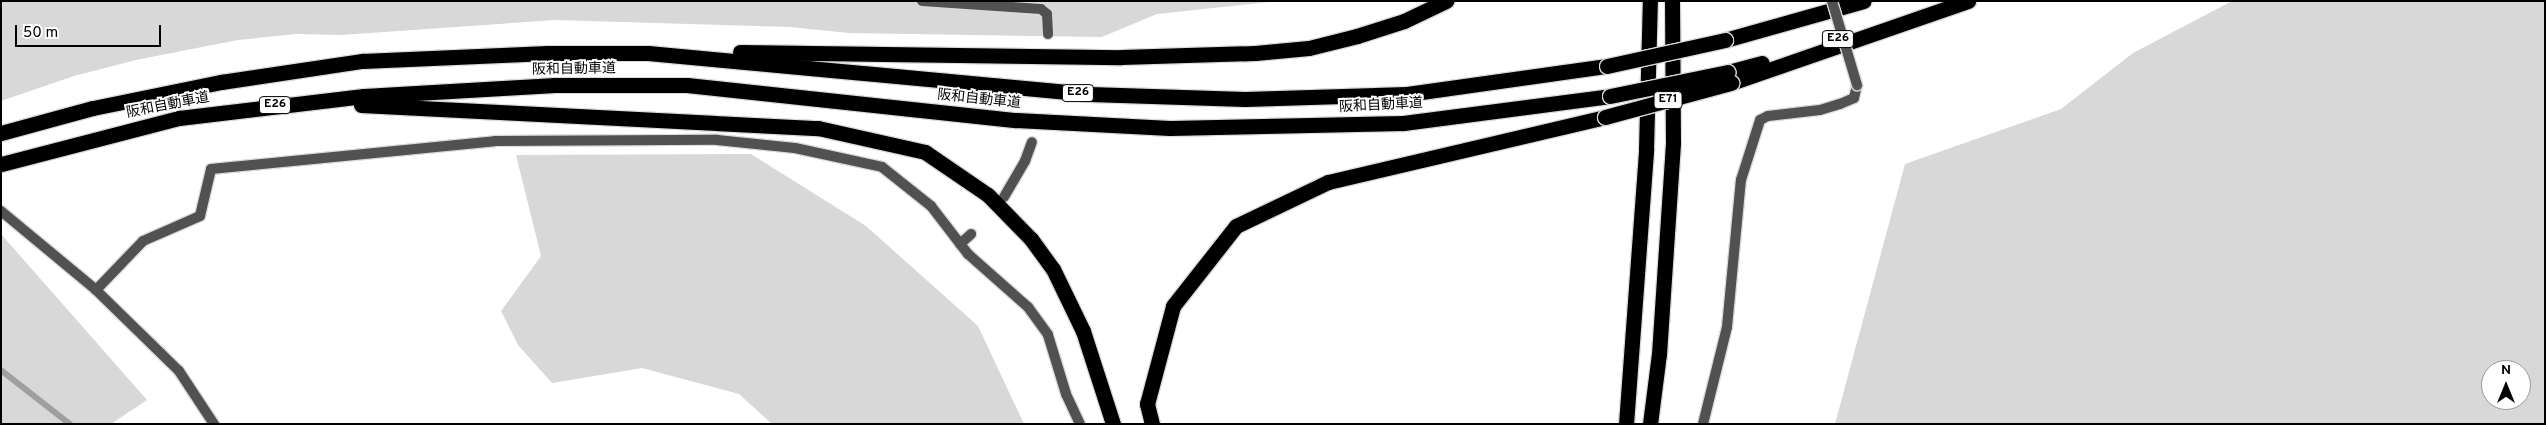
<!DOCTYPE html>
<html>
<head>
<meta charset="utf-8">
<style>
	body { margin:0 }
	#map { position:relative; width:2546px; height:425px; overflow:hidden; background:#fff; font-family:Overpass,"Noto Sans JP",sans-serif }
	div>[style] { position:absolute }
	[style*='--x'] { left:calc(var(--x)*1px); top:calc(var(--y)*1px); width:calc(var(--w)*1px); rotate:calc(var(--a)*1deg) }
	.green>* { inset:0; background:#d8d8d8 }
	.stream>* { height:5.5px; margin:-2.75px; padding:0 2.75px; transform-origin:2.75px; border-radius:2.75px; background:#9f9f9f }
	.roads { filter:drop-shadow(1px 0 #dbdbdb) drop-shadow(-1px 0 #dbdbdb) drop-shadow(0 1px #dbdbdb) drop-shadow(0 -1px #dbdbdb) }
	.service>* { height:10px; margin:-5px; padding:0 5px; transform-origin:5px; border-radius:5px; background:#515151 }
	.minor>* { height:10px; margin:-5px; padding:0 5px; transform-origin:5px; border-radius:5px; background:#515151 }
	.motorway>* { height:15px; margin:-7.5px; padding:0 7.5px; transform-origin:7.5px; border-radius:7.5px; background:#000 }
	.bridges { filter:drop-shadow(1px 0 #dbdbdb) drop-shadow(-1px 0 #dbdbdb) drop-shadow(0 1px #dbdbdb) drop-shadow(0 -1px #dbdbdb) }
	.minor-bridge>* { height:10px; margin:-5px; padding:0 5px; transform-origin:5px; border-radius:5px; background:#515151 }
	.motorway-bridge>* { height:15px; margin:-7.5px; padding:0 7.5px; transform-origin:7.5px; border-radius:7.5px; background:#000 }
	span { translate:-50% -50%; white-space:nowrap; text-align:center; line-height:1.15; -webkit-text-stroke:4px #fff; paint-order:stroke }
	.shield-label span { padding:1px 4px; background:#fff; border:1px solid; border-radius:4px; -webkit-text-stroke-width:0 }
	.shield-label { font-size:12px; color:#000; font-weight:700 }
	.street-label { font-size:14px; color:#000 }
	.frame { position:absolute; inset:0; border:2px solid #000; pointer-events:none }
	.north { position:absolute; left:2481px; top:360px; width:50px; height:50px; box-sizing:border-box; background:#fff; border:1px solid #999; border-radius:50%; rotate:0deg; font-size:14px; font-weight:700; line-height:20px; text-align:center; color:#000 }
	.north::after { content:''; display:block; margin:auto; width:18px; height:22px; background:#000; clip-path:polygon(50% 0,100% 100%,50% 72%,0 100%) }
	.scale { position:absolute; left:15px; top:25px; width:146px; height:22px; box-sizing:border-box; border:2px solid #000; border-top:0; padding-left:6px; font-size:15px; line-height:18px; white-space:nowrap; color:#000; -webkit-text-stroke:4px #fff; paint-order:stroke }
</style>
</head>
<body>
<div id="map">
	<div class="green">
		<i style="clip-path:polygon(1px 1px,1279px 1px,1157px 14px,1102px 37px,849px 33px,790px 27px,555px 20px,341px 35px,297px 34px,238px 40px,136px 60px,74px 76px,1px 101px)"></i>
		<i style="clip-path:polygon(evenodd,2232px 1px,2545px 1px,2545px 424px,1835px 424px,1905px 164px,2061px 109px,2133px 53px,2232px 1px,2491px 370px,2521px 370px,2521px 400px,2491px 400px,2491px 370px)"></i>
		<i style="clip-path:polygon(751px 154px,866px 226px,978px 326px,1024px 424px,772px 424px,739px 394px,642px 368px,552px 383px,518px 345px,501px 311px,541px 256px,516px 155px)"></i>
		<i style="clip-path:polygon(1px 234px,147px 400px,111px 424px,1px 424px)"></i>
	</div>
	<div class="stream">
		<i style="--x:1;--y:370;--w:88;--a:38"></i>
	</div>
	<div class="roads">
		<div class="service">
			<i style="--x:922;--y:1;--w:119;--a:3.8"></i>
			<i style="--x:1041;--y:9;--w:8;--a:40"></i>
			<i style="--x:1047;--y:14;--w:20;--a:87"></i>
			<i style="--x:1004;--y:197;--w:42;--a:-59.7"></i>
			<i style="--x:1025;--y:161;--w:20;--a:-70"></i>
			<i style="--x:960;--y:244;--w:15;--a:-42"></i>
		</div>
		<div class="minor">
			<i style="--x:1;--y:211;--w:124;--a:39.7"></i>
			<i style="--x:96;--y:290;--w:116;--a:44.3"></i>
			<i style="--x:179;--y:371;--w:64;--a:56.6"></i>
			<i style="--x:96;--y:290;--w:68;--a:-46.2"></i>
			<i style="--x:143;--y:241;--w:62;--a:-23.7"></i>
			<i style="--x:200;--y:216;--w:48;--a:-76.8"></i>
			<i style="--x:211;--y:169;--w:285;--a:-5.6"></i>
			<i style="--x:495;--y:141;--w:222;--a:-0.3"></i>
			<i style="--x:717;--y:140;--w:78;--a:5.9"></i>
			<i style="--x:795;--y:148;--w:89;--a:12.3"></i>
			<i style="--x:882;--y:167;--w:63;--a:38.5"></i>
			<i style="--x:931;--y:206;--w:61;--a:52.4"></i>
			<i style="--x:968;--y:254;--w:80;--a:41.5"></i>
			<i style="--x:1028;--y:307;--w:34;--a:54"></i>
			<i style="--x:1048;--y:335;--w:62;--a:73"></i>
			<i style="--x:1066;--y:394;--w:33;--a:65"></i>
			<i style="--x:1703;--y:424;--w:100;--a:-76.1"></i>
			<i style="--x:1727;--y:327;--w:148;--a:-84.6"></i>
			<i style="--x:1741;--y:180;--w:63;--a:-72.4"></i>
			<i style="--x:1760;--y:120;--w:9;--a:-27"></i>
			<i style="--x:1768;--y:116;--w:52;--a:-6.6"></i>
			<i style="--x:1820;--y:110;--w:21;--a:-17"></i>
			<i style="--x:1840;--y:104;--w:15;--a:-23"></i>
			<i style="--x:1854;--y:98;--w:13;--a:-77"></i>
		</div>
		<div class="motorway">
			<i style="--x:1725;--y:40;--w:144;--a:-15.7"></i>
			<i style="--x:740;--y:52;--w:381;--a:0.8"></i>
			<i style="--x:1121;--y:57;--w:134;--a:-1.7"></i>
			<i style="--x:1255;--y:53;--w:54;--a:-5.3"></i>
			<i style="--x:1309;--y:48;--w:49;--a:-14"></i>
			<i style="--x:1357;--y:36;--w:49;--a:-17.7"></i>
			<i style="--x:1404;--y:21;--w:47;--a:-25.5"></i>
			<i style="--x:1728;--y:72;--w:35;--a:-15"></i>
			<i style="--x:1731;--y:83;--w:251;--a:-19.1"></i>
			<i style="--x:361;--y:105;--w:458;--a:2.9"></i>
			<i style="--x:818;--y:128;--w:110;--a:12.6"></i>
			<i style="--x:925;--y:152;--w:76;--a:34.3"></i>
			<i style="--x:988;--y:195;--w:62;--a:45.7"></i>
			<i style="--x:1031;--y:239;--w:37;--a:54"></i>
			<i style="--x:1053;--y:269;--w:69;--a:64.2"></i>
			<i style="--x:1083;--y:331;--w:98;--a:72.1"></i>
			<i style="--x:1;--y:133;--w:95;--a:-15.2"></i>
			<i style="--x:93;--y:108;--w:131;--a:-11.5"></i>
			<i style="--x:221;--y:82;--w:143;--a:-8.5"></i>
			<i style="--x:362;--y:61;--w:186;--a:-2.5"></i>
			<i style="--x:548;--y:53;--w:100;--a:0"></i>
			<i style="--x:648;--y:53;--w:443;--a:5.3"></i>
			<i style="--x:1089;--y:94;--w:156;--a:1.8"></i>
			<i style="--x:1245;--y:99;--w:162;--a:-1.8"></i>
			<i style="--x:1407;--y:94;--w:202;--a:-8"></i>
			<i style="--x:1;--y:164;--w:184;--a:-14.5"></i>
			<i style="--x:179;--y:118;--w:186;--a:-6.8"></i>
			<i style="--x:364;--y:96;--w:191;--a:-3.3"></i>
			<i style="--x:555;--y:85;--w:132;--a:0"></i>
			<i style="--x:687;--y:85;--w:331;--a:6.1"></i>
			<i style="--x:1016;--y:120;--w:154;--a:3"></i>
			<i style="--x:1170;--y:128;--w:233;--a:-1.2"></i>
			<i style="--x:1403;--y:123;--w:209;--a:-7.4"></i>
			<i style="--x:1152;--y:424;--w:21;--a:-104"></i>
			<i style="--x:1147;--y:404;--w:101;--a:-75.1"></i>
			<i style="--x:1173;--y:306;--w:102;--a:-51.8"></i>
			<i style="--x:1236;--y:226;--w:102;--a:-25.6"></i>
			<i style="--x:1328;--y:182;--w:285;--a:-13.2"></i>
			<i style="--x:1626;--y:424;--w:276;--a:-85.8"></i>
			<i style="--x:1646;--y:149;--w:148;--a:-88.5"></i>
			<i style="--x:1650;--y:424;--w:71;--a:-82.7"></i>
			<i style="--x:1659;--y:354;--w:211;--a:-86.2"></i>
			<i style="--x:1673;--y:143;--w:142;--a:-90.4"></i>
		</div>
	</div>
	<div class="bridges">
		<div class="minor-bridge">
			<i style="--x:1832;--y:1;--w:88;--a:73.4"></i>
		</div>
		<div class="motorway-bridge">
			<i style="--x:1607;--y:66;--w:121;--a:-12.4"></i>
			<i style="--x:1610;--y:96;--w:120;--a:-11.5"></i>
			<i style="--x:1605;--y:117;--w:131;--a:-15.1"></i>
		</div>
	</div>
	<div class="shield-label">
		<span style="left:1838px;top:39px">E26</span>
		<span style="left:1078px;top:93px">E26</span>
		<span style="left:1668px;top:100px">E71</span>
		<span style="left:275px;top:105px">E26</span>
	</div>
	<div class="street-label">
		<span style="left:574px;top:70px;rotate:-1deg">阪和自動車道</span>
		<span style="left:979px;top:100px;rotate:6deg">阪和自動車道</span>
		<span style="left:168px;top:106px;rotate:-11deg">阪和自動車道</span>
		<span style="left:1381px;top:106px;rotate:-3deg">阪和自動車道</span>
	</div>
	<div class="frame"></div>
	<div class="north">N</div>
	<div class="scale">50 m</div>
</div>
</body>
</html>
